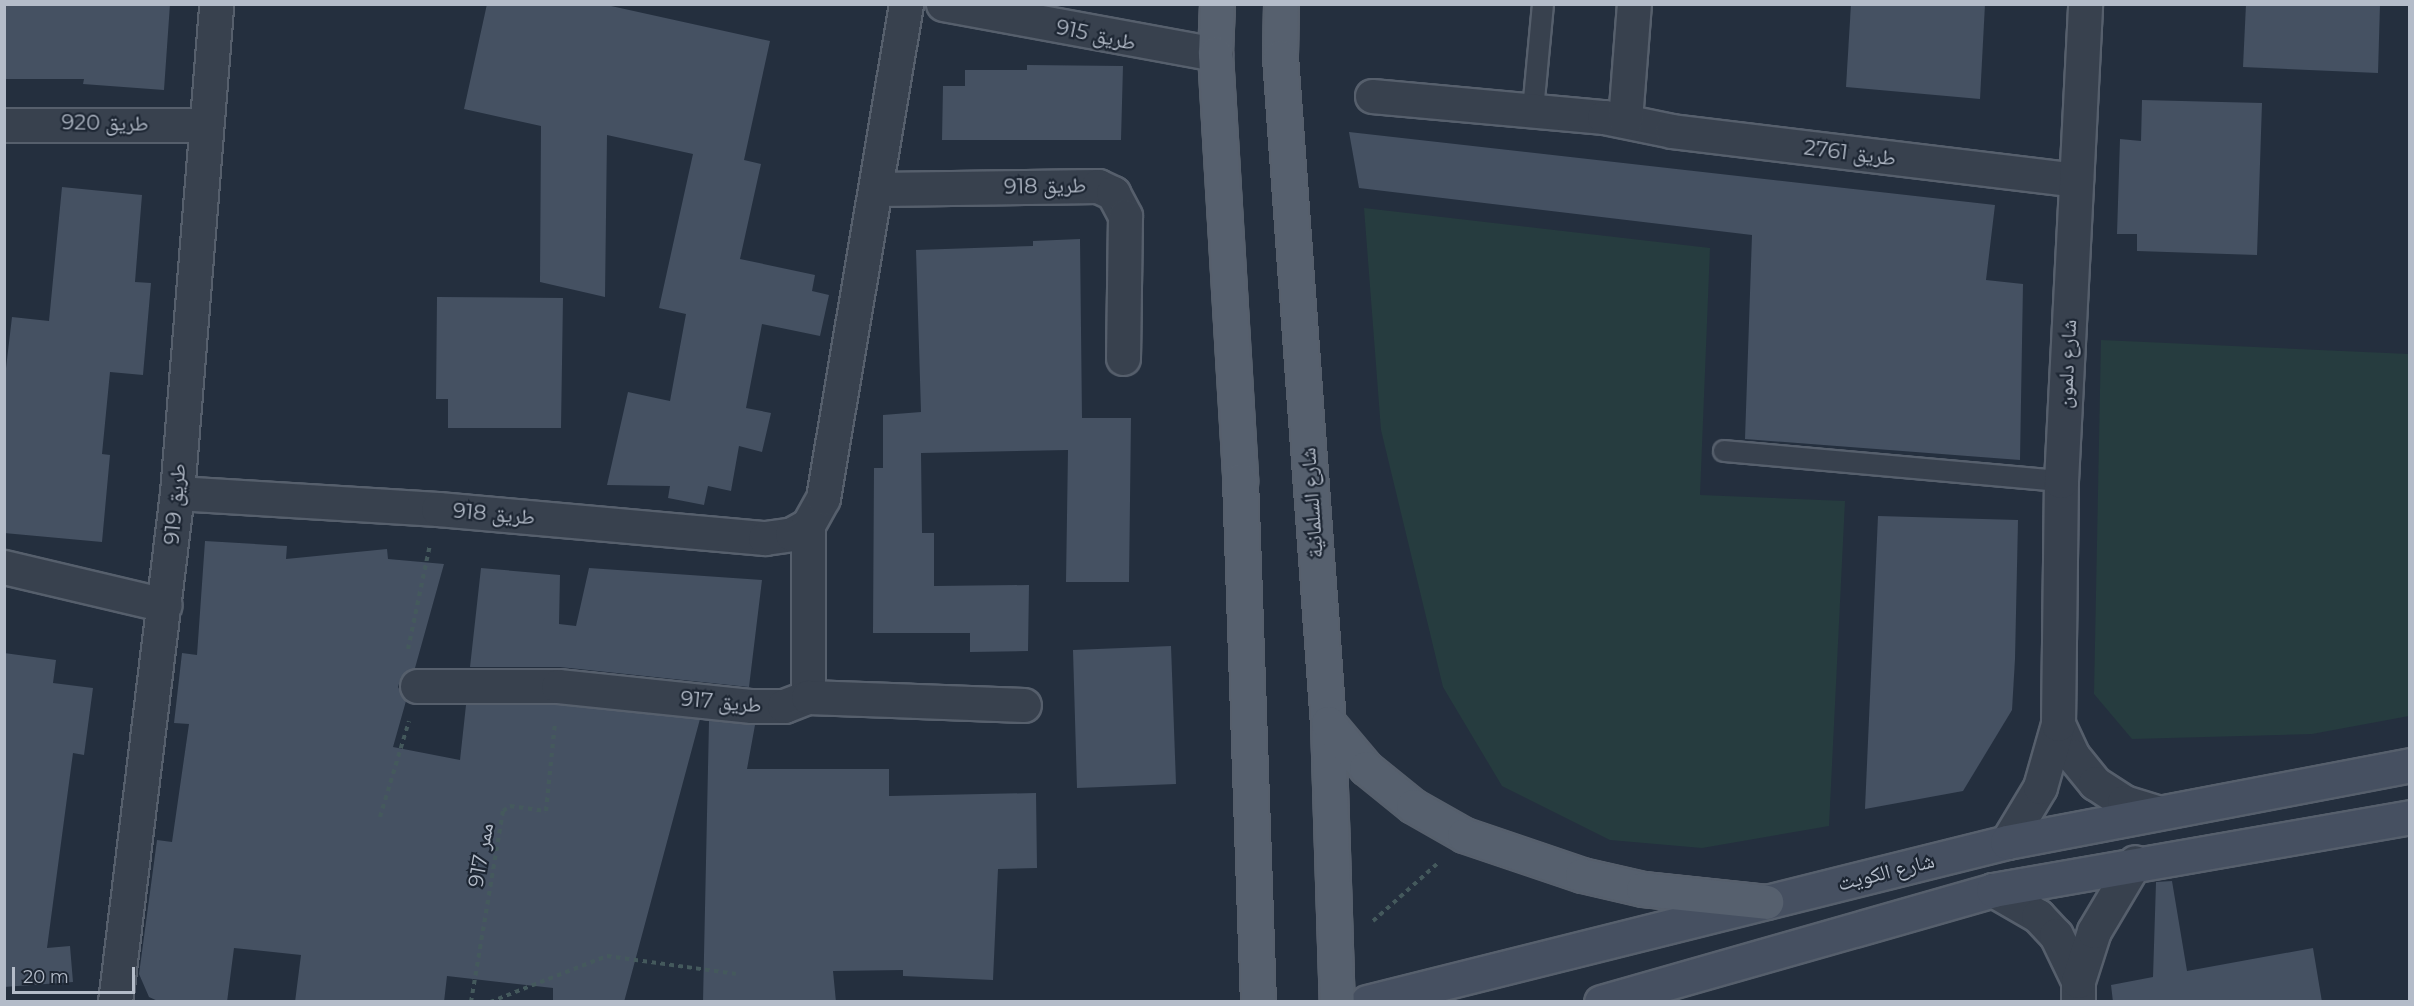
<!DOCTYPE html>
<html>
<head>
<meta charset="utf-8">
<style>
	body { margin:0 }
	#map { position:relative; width:2414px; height:1006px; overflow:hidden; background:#242f3e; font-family:Montserrat,"Noto Naskh Arabic",sans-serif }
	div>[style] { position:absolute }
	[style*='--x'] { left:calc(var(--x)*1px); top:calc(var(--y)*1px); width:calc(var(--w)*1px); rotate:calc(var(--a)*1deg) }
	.green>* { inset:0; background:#263c3f }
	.building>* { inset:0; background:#455162 }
	.path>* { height:4px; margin-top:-2px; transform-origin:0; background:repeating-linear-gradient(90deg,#44595c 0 4.5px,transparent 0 9px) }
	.roads { filter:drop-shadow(2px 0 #565f6c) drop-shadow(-2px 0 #565f6c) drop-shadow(0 2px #565f6c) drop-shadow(0 -2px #565f6c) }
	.lane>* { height:20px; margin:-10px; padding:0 10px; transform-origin:10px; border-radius:10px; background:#38414e }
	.street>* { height:33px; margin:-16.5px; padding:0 16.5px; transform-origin:16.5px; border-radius:16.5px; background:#38414e }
	.secondary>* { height:33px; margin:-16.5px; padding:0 16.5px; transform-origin:16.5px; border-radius:16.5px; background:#465061 }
	.primary>* { height:33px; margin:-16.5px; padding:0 16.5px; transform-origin:16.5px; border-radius:16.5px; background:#56606e }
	span { translate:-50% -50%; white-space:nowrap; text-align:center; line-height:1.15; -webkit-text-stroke:4.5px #1d2633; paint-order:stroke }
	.street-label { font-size:21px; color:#b4bcc9 }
	.frame { position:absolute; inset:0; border:6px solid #b4bcc9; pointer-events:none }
	.scale { position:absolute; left:12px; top:967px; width:123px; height:27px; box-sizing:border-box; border:3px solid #b4bcc9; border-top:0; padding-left:8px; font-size:18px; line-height:21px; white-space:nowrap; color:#b4bcc9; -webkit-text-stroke:4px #1d2633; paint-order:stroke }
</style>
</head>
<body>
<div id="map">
	<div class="green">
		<i style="clip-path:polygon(1364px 208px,1710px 248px,1700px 495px,1845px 501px,1829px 826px,1702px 848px,1610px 840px,1502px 786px,1443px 687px,1381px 430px)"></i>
		<i style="clip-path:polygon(2101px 340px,2409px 354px,2409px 716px,2312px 734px,2132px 739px,2094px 694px)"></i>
	</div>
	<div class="building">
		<i style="clip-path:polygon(4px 4px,170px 4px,164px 90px,83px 84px,84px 79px,4px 79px)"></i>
		<i style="clip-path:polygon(487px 4px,602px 4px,770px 41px,744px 160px,761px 164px,740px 259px,815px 275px,812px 291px,829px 295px,820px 336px,762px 324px,746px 408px,771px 413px,762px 452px,739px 446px,731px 491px,708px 486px,704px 505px,668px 498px,670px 486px,607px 485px,628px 392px,670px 401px,686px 314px,659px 308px,693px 154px,607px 135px,605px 297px,540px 282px,541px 126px,464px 109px)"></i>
		<i style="clip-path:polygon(1851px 4px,1985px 4px,1980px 99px,1846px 87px)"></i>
		<i style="clip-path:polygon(2246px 4px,2380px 4px,2378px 73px,2243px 67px)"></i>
		<i style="clip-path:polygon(1027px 65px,1123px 66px,1121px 140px,942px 140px,943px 86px,965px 86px,965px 70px,1027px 70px)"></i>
		<i style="clip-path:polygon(2142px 100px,2262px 103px,2257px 255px,2137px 251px,2137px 234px,2117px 234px,2120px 139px,2141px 141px)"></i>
		<i style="clip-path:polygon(1349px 132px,1995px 205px,1986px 280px,2023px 284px,2020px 460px,1745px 439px,1752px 235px,1359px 188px)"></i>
		<i style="clip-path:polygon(62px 187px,142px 195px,135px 282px,151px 283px,143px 375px,110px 372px,102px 454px,110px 455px,102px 542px,4px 533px,4px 385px,12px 317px,49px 321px)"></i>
		<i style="clip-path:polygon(1080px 239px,1082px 418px,1131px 418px,1129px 582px,1066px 582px,1068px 450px,921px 453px,922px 533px,934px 533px,934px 586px,1029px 585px,1028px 651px,970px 652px,970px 633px,873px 633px,874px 468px,883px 468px,883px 415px,921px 412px,916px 250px,1033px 246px,1033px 241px)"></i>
		<i style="clip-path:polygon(437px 297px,563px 298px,561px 428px,448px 428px,448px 399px,436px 399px)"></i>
		<i style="clip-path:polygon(1878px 516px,2018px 520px,2015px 659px,2012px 710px,1963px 791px,1865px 809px)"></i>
		<i style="clip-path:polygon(205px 541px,287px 546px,286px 559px,387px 549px,388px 559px,444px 564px,415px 668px,401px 677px,398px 687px,406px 701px,393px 747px,460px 760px,466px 705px,557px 705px,700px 719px,624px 1002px,553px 1002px,553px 988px,447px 976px,444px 1002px,295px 1002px,301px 955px,234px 948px,227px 1002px,160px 1002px,149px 997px,139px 974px,157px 840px,172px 842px,189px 724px,174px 723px,182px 653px,197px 655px)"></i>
		<i style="clip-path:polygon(481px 568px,560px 575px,559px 624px,576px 626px,589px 568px,762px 580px,749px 687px,560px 667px,470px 667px)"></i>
		<i style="clip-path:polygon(1171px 646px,1176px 784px,1077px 788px,1073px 650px)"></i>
		<i style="clip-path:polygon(4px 653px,56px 660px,53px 683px,93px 688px,84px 755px,73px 753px,47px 948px,70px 946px,73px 982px,4px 987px)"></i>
		<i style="clip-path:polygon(703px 720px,755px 725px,747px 769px,889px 769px,889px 796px,1036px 793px,1037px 868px,998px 869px,993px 980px,903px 976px,903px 970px,833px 971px,836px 1002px,703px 1002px,709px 721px)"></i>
		<i style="clip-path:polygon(2172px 881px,2187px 971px,2313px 948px,2322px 1002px,2113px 1002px,2111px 985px,2153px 977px,2156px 882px)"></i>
	</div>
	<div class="path">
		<i style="--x:408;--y:649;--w:106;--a:-78.1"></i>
		<i style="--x:380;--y:817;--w:100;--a:-73.2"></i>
		<i style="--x:1373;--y:921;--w:86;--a:-41.7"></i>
		<i style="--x:471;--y:1002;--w:194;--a:-80.5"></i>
		<i style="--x:503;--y:811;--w:9;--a:-36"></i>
		<i style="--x:510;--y:806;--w:36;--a:8"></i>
		<i style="--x:546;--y:811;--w:88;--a:-84.2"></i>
		<i style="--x:490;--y:1002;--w:126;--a:-21.5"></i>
		<i style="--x:607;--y:956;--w:130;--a:7.9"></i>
	</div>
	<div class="roads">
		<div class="lane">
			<i style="--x:1533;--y:110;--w:106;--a:-84.6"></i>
			<i style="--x:1724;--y:451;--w:338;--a:5.1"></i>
		</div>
		<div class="street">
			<i style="--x:943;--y:4;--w:277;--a:10.4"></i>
			<i style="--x:1372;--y:96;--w:233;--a:5.2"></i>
			<i style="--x:1604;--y:117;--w:69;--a:11.6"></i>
			<i style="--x:1672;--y:131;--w:407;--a:6.9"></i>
			<i style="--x:1625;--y:120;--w:116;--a:-85.6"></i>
			<i style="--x:4;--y:125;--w:202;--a:0"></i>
			<i style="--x:878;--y:189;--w:220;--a:-0.8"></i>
			<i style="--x:1098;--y:186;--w:17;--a:25"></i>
			<i style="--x:1113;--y:193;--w:26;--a:62"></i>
			<i style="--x:1125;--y:216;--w:142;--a:90.8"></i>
			<i style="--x:177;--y:493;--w:261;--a:3.5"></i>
			<i style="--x:438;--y:509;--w:328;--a:5.1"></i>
			<i style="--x:765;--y:538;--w:27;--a:-8"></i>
			<i style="--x:792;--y:534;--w:18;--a:-29"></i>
			<i style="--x:808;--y:525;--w:31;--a:-61"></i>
			<i style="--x:823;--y:498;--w:501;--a:-80.46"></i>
			<i style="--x:808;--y:525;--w:172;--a:90"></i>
			<i style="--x:4;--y:567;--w:165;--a:13.3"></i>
			<i style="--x:417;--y:686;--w:141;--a:0"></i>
			<i style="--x:558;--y:686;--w:195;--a:5.9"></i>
			<i style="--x:752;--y:706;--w:32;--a:0"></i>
			<i style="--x:784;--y:706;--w:26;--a:-21"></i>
			<i style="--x:808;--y:697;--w:216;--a:2.1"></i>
			<i style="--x:2058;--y:724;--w:35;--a:65"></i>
			<i style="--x:2073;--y:756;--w:35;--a:51"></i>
			<i style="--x:2095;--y:783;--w:35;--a:33"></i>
			<i style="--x:2124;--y:802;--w:34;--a:17"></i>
			<i style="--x:2007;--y:842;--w:64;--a:-59"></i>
			<i style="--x:2040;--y:787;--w:66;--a:-74.1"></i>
			<i style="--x:2058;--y:724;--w:243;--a:-89.3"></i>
			<i style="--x:2061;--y:481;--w:478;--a:-87.1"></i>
			<i style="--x:1993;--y:890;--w:52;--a:30"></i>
			<i style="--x:2038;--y:916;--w:26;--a:47"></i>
			<i style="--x:2056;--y:935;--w:51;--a:64.4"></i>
			<i style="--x:115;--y:1002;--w:513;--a:-83.06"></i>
			<i style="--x:177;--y:493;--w:491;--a:-85.4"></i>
			<i style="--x:2078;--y:1002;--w:21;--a:-90"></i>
			<i style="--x:2078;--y:981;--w:52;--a:-72.3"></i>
			<i style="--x:2094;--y:931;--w:80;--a:-59.3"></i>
		</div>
		<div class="secondary">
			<i style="--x:1367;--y:1002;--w:660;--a:-14.04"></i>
			<i style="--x:2007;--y:842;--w:410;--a:-10.8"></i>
			<i style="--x:1601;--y:1002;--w:408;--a:-15.9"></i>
			<i style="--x:1993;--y:890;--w:423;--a:-9.9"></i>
		</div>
		<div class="primary">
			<i style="--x:1217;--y:4;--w:50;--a:92.3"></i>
			<i style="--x:1215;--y:54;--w:427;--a:86.6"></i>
			<i style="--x:1240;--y:480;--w:522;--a:88.03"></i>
			<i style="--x:1281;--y:4;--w:53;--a:91.1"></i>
			<i style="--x:1280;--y:57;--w:668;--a:85.88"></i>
			<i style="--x:1328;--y:723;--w:279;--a:88.2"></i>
			<i style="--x:1328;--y:723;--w:59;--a:49.8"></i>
			<i style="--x:1366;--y:768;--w:60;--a:39"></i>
			<i style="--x:1413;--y:806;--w:59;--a:29.6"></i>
			<i style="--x:1464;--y:835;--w:125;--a:18.7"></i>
			<i style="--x:1582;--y:875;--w:63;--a:12.9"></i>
			<i style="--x:1643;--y:889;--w:124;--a:6"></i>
		</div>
	</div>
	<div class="street-label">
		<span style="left:1096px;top:35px;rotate:12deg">طريق 915</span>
		<span style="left:105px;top:123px;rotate:1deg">طريق 920</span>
		<span style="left:1850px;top:153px;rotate:7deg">طريق 2761</span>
		<span style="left:1045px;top:186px;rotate:-1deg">طريق 918</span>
		<span style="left:2067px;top:364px;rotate:-87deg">شارع دلمون</span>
		<span style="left:1312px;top:503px;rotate:-94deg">شارع السلمانية</span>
		<span style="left:175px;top:504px;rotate:-85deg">طريق 919</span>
		<span style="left:494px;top:514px;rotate:5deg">طريق 918</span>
		<span style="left:721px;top:702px;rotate:5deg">طريق 917</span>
		<span style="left:481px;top:855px;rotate:-80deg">ممر 917</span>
		<span style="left:1886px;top:872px;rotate:-14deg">شارع الكويت</span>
	</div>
	<div class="frame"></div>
	<div class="scale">20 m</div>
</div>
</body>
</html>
